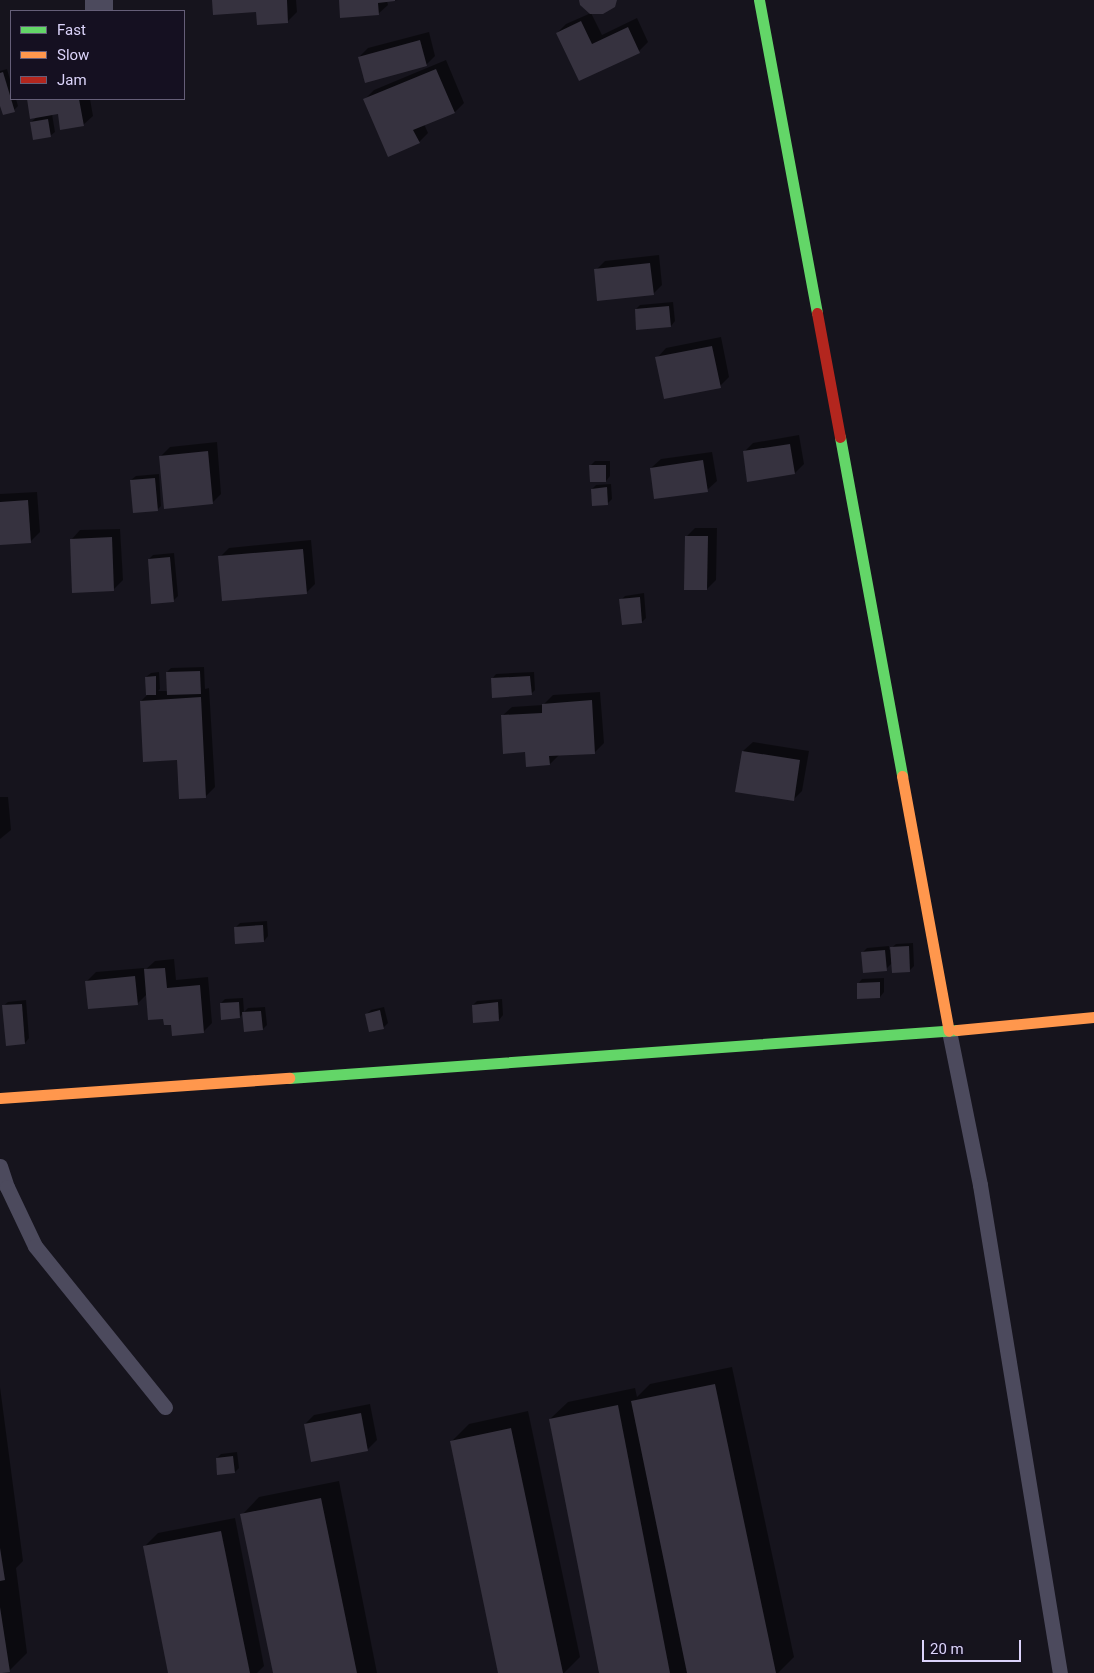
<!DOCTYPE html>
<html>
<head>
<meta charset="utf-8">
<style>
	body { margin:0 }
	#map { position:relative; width:1094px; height:1673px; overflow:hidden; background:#16141d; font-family:Roboto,sans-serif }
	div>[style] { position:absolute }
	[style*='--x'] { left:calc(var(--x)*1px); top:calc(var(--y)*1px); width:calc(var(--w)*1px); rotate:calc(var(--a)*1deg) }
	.shadow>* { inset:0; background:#0007 }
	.building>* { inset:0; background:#36323f }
	.lane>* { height:15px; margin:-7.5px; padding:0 7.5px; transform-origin:7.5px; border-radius:7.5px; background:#4c4a5d }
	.street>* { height:28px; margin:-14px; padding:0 14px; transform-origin:14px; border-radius:14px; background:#4c4a5d }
	.fast>* { height:11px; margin:-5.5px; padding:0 5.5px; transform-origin:5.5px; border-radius:5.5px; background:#63d668 }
	.slow>* { height:11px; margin:-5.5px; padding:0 5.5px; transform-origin:5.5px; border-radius:5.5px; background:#ff974d }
	.jam>* { height:11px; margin:-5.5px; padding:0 5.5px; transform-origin:5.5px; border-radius:5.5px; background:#b3261e }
	span { translate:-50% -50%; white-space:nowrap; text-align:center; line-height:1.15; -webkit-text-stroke:5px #151021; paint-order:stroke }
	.legend { position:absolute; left:10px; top:10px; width:175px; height:90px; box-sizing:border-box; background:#151021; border:1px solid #655e78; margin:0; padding:6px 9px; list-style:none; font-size:15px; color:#dcd4fb }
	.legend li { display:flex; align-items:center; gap:10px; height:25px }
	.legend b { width:25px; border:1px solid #655e78 }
	.scale { position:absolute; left:922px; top:1640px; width:99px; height:22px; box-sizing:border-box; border:2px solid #dcd4fb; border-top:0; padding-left:6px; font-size:15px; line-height:18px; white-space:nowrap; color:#dcd4fb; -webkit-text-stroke:4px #151021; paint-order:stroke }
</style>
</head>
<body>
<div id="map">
	<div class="shadow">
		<i style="clip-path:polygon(213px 0,296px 0,297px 12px,288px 21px)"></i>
		<i style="clip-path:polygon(340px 0,398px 0,387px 1px,388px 5px,378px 14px)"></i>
		<i style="clip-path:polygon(591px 13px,602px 35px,637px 18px,648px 42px,639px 51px,579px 80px,557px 33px,566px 24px)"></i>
		<i style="clip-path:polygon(429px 32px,435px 56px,426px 65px,359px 57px,368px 48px)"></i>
		<i style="clip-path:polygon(446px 60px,464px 103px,455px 112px,424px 124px,428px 133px,419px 142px,365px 99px,374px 90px)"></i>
		<i style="clip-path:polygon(7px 69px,11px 83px,11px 99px,16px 99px,18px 106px,14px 110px,0 103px,0 71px)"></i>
		<i style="clip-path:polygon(28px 99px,90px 99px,93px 116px,83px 125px,59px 113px,52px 114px,55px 132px,50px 136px,31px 122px,37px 117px,31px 118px)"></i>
		<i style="clip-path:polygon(659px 255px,662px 285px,653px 294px,596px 270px,605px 261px)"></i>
		<i style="clip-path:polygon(673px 302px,675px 321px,671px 326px,636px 309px,640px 305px)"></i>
		<i style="clip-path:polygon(721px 337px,729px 377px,720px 386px,657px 358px,666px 348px)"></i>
		<i style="clip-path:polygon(799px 435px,804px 464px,795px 473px,744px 452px,753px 443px)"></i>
		<i style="clip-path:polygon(217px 442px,221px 494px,212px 503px,161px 456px,170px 447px)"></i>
		<i style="clip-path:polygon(712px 452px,717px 481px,707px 490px,651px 468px,661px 459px)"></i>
		<i style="clip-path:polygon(595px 461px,610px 461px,610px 476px,606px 481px,590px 466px)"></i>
		<i style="clip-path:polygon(159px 474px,161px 506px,157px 510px,131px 480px,136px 476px)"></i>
		<i style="clip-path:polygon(611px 484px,612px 499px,608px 503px,592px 489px,596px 485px)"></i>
		<i style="clip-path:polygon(37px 492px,40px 532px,31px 541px,0 544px,0 494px)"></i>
		<i style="clip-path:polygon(695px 528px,717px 528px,716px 580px,707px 589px,686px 537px)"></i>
		<i style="clip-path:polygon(120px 529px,123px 580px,114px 589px,71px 540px,80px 530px)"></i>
		<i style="clip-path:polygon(311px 540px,315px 584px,306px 593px,220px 557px,229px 548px)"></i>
		<i style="clip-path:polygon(174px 553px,178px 596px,173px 601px,149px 559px,153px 555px)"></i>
		<i style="clip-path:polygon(644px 593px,646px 618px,642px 622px,621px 600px,625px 596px)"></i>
		<i style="clip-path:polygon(204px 667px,205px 689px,209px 688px,215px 787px,206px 796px,141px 701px,147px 695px,146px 677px,151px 673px,159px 672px,160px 689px,158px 691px,168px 691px,167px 672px,171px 668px)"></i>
		<i style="clip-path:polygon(534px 672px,535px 690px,531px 694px,492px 679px,496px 674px)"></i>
		<i style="clip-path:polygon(600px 692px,604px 743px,595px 752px,560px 754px,550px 764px,526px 751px,502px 716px,512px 707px,543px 705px,553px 695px)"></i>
		<i style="clip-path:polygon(753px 742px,809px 751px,802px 791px,793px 800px,743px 751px)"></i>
		<i style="clip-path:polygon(0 797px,8px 797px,11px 830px,0 839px)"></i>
		<i style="clip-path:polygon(267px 921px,268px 936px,264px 941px,235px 928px,240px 923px)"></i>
		<i style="clip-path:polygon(913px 943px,914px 966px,909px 971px,892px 963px,886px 969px,862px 953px,867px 948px,889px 946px,889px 950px,896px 944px)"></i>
		<i style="clip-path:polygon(174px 959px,176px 980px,208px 977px,212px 1023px,203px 1032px,172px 1023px,164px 1017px,147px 994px,137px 1004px,87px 981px,96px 972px,144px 968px,144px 971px,155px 961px)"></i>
		<i style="clip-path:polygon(884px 978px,884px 992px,880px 997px,858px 984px,862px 979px)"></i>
		<i style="clip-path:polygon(243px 998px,244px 1012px,248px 1008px,265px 1007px,267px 1025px,263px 1029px,243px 1013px,240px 1017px,221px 1003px,225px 999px)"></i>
		<i style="clip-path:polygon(502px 999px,503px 1015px,499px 1020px,473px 1005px,477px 1001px)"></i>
		<i style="clip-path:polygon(26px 1000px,29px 1038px,25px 1043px,3px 1006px,8px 1002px)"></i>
		<i style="clip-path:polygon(384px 1007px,388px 1023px,383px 1028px,367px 1014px,371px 1010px)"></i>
		<i style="clip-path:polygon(732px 1367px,794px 1657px,778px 1673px,600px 1673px,550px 1419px,568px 1402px,635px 1388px,637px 1397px,650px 1384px)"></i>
		<i style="clip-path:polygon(0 1387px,23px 1561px,16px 1568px,27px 1653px,9px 1671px,0 1672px)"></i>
		<i style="clip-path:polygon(370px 1404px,377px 1440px,368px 1449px,312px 1460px,305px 1424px,314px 1415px)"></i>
		<i style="clip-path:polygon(528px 1411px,580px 1657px,564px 1673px,500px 1673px,451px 1442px,469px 1424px)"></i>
		<i style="clip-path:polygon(237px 1452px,239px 1468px,235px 1472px,217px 1458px,221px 1454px)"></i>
		<i style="clip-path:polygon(339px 1481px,377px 1673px,274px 1673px,242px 1515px,259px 1497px)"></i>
		<i style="clip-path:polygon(235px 1518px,264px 1666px,257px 1673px,170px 1673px,144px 1547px,158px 1533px)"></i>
	</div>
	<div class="building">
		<i style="clip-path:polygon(212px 0,287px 0,288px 23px,257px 25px,256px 12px,213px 15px)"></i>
		<i style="clip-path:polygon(339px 0,395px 0,395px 1px,378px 3px,379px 15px,340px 18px)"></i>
		<i style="clip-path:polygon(579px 0,617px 0,615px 7px,603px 14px,590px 14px,580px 5px)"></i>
		<i style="clip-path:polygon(581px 21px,592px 44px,628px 27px,640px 53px,579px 81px,556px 33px)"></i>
		<i style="clip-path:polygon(420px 40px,427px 66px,365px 83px,358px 57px)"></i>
		<i style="clip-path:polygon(436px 69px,455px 113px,413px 130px,420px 143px,388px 157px,363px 99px)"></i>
		<i style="clip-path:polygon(3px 72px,15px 112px,3px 115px,0 106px,0 73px)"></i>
		<i style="clip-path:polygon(27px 99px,79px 99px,84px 126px,60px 130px,58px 114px,30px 119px)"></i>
		<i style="clip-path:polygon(48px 119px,51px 137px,33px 140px,30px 122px)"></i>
		<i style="clip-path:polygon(650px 263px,654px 295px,597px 301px,594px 269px)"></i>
		<i style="clip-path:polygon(669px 306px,671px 327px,636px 330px,635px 309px)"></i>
		<i style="clip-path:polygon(712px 346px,721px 388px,664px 399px,655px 357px)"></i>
		<i style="clip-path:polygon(790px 444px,795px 474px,747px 482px,743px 451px)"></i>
		<i style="clip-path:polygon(208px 451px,213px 504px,164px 509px,159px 456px)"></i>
		<i style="clip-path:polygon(703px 460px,708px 492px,654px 499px,650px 468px)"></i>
		<i style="clip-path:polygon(589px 465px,606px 465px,606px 482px,590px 482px)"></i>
		<i style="clip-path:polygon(155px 478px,158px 511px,133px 513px,130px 480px)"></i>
		<i style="clip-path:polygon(607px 487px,608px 505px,592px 506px,591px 489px)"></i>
		<i style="clip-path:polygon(28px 500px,31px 543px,0 545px,0 502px)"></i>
		<i style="clip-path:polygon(685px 536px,708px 536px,707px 590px,684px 590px)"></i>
		<i style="clip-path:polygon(112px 537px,114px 591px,72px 593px,70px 539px)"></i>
		<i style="clip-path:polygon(303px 549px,307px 594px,222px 601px,218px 556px)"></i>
		<i style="clip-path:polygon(170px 557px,174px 602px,151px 604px,148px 559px)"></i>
		<i style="clip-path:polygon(640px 597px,642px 623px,622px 625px,619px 599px)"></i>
		<i style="clip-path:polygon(200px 671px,201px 694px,167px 695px,166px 672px)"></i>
		<i style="clip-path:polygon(156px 676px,156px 695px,146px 695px,145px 677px)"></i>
		<i style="clip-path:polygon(530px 676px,532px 695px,492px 698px,491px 678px)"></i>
		<i style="clip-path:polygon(201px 697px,206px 798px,179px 799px,177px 760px,143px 762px,140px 701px)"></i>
		<i style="clip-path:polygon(592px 700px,595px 754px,549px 756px,550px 765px,526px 767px,525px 752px,503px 754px,501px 715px,542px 713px,542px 704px)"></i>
		<i style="clip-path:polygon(742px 751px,800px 760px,794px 801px,735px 792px)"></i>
		<i style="clip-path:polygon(263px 925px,264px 942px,235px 944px,234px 927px)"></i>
		<i style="clip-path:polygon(909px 946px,910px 972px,892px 973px,890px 947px)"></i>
		<i style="clip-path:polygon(885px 950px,887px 971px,863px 973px,861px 952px)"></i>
		<i style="clip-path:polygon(165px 968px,167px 988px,200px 985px,204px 1033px,172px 1036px,171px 1025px,164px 1025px,163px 1019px,148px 1020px,144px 969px)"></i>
		<i style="clip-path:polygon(135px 976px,138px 1005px,88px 1009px,85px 981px)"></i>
		<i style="clip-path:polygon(880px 982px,880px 998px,857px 999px,857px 983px)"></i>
		<i style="clip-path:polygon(239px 1002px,240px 1018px,221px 1020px,220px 1003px)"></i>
		<i style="clip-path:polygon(498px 1002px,499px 1021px,473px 1023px,472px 1005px)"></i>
		<i style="clip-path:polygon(22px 1004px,25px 1044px,6px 1046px,2px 1005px)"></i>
		<i style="clip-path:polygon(380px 1010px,384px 1029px,369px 1032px,365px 1014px)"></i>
		<i style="clip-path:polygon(261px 1011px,263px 1030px,244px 1032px,242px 1012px)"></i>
		<i style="clip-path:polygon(715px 1384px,776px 1673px,687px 1673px,631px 1401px)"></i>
		<i style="clip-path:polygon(618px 1405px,670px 1673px,599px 1673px,549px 1419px)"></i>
		<i style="clip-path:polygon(361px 1413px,368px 1451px,311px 1462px,304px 1424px)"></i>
		<i style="clip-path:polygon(511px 1428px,563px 1673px,498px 1673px,450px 1441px)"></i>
		<i style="clip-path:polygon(233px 1456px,235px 1473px,217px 1475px,216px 1458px)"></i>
		<i style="clip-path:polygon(321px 1498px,357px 1673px,273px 1673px,240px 1514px)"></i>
		<i style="clip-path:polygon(221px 1531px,250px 1673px,168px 1673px,143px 1546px)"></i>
		<i style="clip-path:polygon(0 1548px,5px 1580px,0 1581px)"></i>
		<i style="clip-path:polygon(0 1607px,10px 1672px,2px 1673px,0 1673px)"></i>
	</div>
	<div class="lane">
		<i style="--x:949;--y:1031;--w:157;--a:78.6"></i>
		<i style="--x:980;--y:1185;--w:495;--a:80.7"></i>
		<i style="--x:0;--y:1166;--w:22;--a:72"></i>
		<i style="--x:7;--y:1187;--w:65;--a:64.6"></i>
		<i style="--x:35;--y:1246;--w:207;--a:51.1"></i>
	</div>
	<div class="street">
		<i style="--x:99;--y:0;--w:11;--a:90"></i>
	</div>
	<div class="fast">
		<i style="--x:759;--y:0;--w:318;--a:79.5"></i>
		<i style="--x:840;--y:437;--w:345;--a:79.6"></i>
		<i style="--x:289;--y:1078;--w:670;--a:-4.11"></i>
	</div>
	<div class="slow">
		<i style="--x:902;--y:776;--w:259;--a:79.6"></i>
		<i style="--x:957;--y:1030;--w:138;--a:-5.4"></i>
		<i style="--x:0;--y:1098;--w:290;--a:-4"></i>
	</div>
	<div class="jam">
		<i style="--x:817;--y:313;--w:126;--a:79.5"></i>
	</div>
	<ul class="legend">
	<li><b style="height:6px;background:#63d668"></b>Fast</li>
	<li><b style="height:6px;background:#ff974d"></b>Slow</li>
	<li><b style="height:6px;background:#b3261e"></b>Jam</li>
	</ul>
	<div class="scale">20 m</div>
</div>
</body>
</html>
